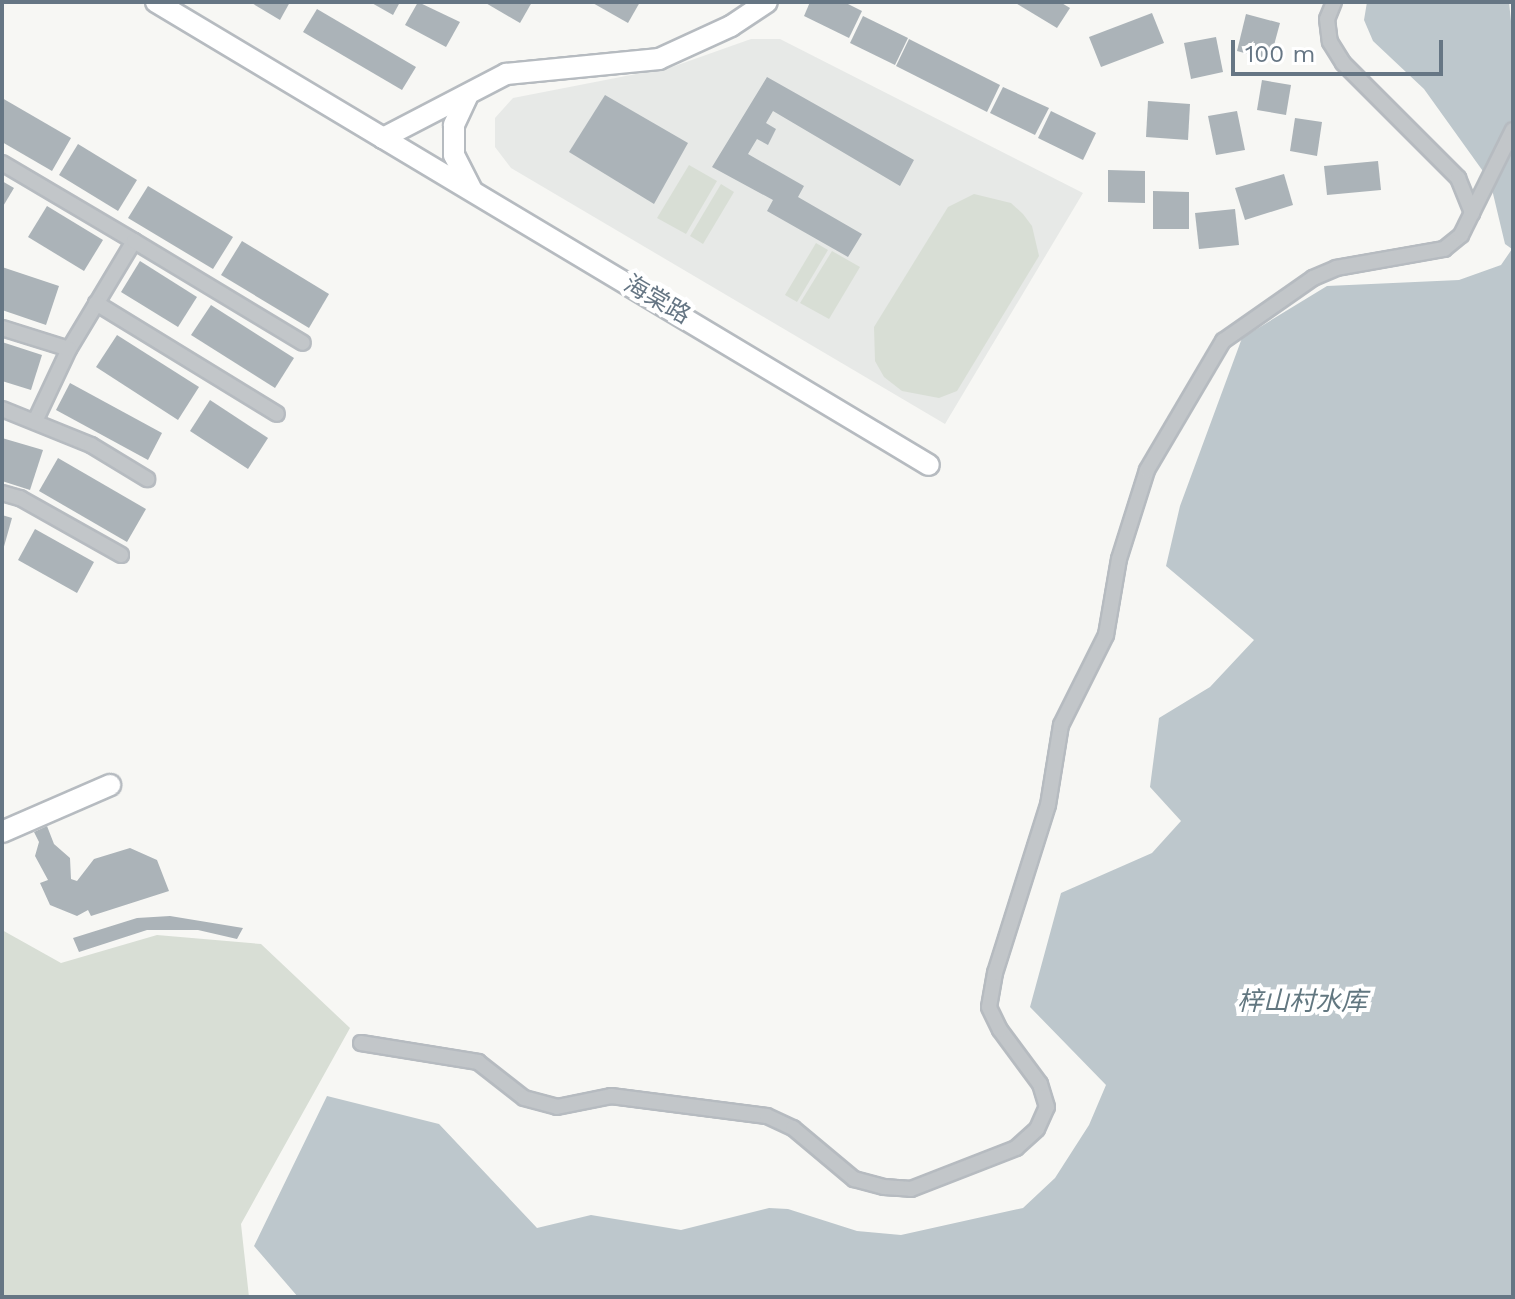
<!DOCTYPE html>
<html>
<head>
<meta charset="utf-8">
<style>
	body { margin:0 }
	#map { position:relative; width:1515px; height:1299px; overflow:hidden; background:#f7f7f4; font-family:"Work Sans","Noto Sans SC",sans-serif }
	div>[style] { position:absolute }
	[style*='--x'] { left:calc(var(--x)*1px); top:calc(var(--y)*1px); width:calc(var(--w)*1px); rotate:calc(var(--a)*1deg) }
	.built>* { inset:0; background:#e7e9e7 }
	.green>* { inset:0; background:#d8ded5 }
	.water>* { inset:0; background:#bdc7cc }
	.building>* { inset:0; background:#abb3b8 }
	.roads { filter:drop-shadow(2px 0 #b6bbc0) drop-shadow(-2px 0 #b6bbc0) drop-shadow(0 2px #b6bbc0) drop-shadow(0 -2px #b6bbc0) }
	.street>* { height:14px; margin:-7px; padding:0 7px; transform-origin:7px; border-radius:7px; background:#c2c6c9 }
	.secondary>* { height:20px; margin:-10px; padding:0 10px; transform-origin:10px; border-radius:10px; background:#fff }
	span { translate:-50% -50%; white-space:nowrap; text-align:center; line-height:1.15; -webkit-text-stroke:8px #fff; paint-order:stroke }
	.street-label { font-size:24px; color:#667684 }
	.water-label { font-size:26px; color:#627780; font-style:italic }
	.frame { position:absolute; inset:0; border:4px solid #667684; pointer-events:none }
	.scale { position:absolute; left:1231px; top:40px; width:212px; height:36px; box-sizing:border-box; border:4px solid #667684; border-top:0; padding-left:10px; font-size:24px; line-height:28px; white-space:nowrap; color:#667684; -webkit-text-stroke:6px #fff; paint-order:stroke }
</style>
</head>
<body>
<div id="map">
	<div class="built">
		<i style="clip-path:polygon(751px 39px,780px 39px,1083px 193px,945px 424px,511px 168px,495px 147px,495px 118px,513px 98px,672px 67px)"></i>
	</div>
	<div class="green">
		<i style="clip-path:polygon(689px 165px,717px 181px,686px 234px,657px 218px)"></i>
		<i style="clip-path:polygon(721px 184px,734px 192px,703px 244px,690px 236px)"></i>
		<i style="clip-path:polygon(974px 194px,1011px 203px,1023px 214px,1032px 226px,1039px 256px,957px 391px,939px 398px,902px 391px,884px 377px,875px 361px,874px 327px,948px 207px)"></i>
		<i style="clip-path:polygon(816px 243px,828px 250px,797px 302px,785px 295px)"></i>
		<i style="clip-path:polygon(832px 251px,860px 267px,829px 319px,800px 303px)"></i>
		<i style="clip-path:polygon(2px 930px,61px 963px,157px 935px,261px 944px,350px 1028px,241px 1224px,249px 1297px,2px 1297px)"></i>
	</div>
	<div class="water">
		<i style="clip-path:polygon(1367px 2px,1509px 2px,1513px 40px,1513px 1297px,298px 1297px,254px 1246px,327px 1096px,439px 1124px,537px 1228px,591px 1215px,681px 1230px,769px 1208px,788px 1209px,857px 1231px,901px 1235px,1023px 1208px,1055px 1178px,1089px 1125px,1106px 1085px,1030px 1007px,1061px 893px,1152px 853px,1181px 821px,1150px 787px,1159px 718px,1210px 687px,1254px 640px,1166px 566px,1180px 506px,1242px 338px,1327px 286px,1459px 280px,1501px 265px,1512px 249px,1505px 244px,1490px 181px,1424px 89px,1373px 41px,1364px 20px)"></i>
	</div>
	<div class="building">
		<i style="clip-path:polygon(250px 2px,290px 2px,280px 20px)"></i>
		<i style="clip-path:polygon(370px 2px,400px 2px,393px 15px)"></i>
		<i style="clip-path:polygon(418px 2px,460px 22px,446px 47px,405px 25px)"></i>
		<i style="clip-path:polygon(484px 2px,532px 2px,520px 23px)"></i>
		<i style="clip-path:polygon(591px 2px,640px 2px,628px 23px)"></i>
		<i style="clip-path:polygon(810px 2px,844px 2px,862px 11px,849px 38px,804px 16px)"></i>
		<i style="clip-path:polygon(1014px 2px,1060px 2px,1070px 8px,1057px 28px)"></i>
		<i style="clip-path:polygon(317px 9px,416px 67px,402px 90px,303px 32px)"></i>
		<i style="clip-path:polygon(1152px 13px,1164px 43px,1101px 67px,1089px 37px)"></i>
		<i style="clip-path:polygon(1246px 14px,1280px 23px,1270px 60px,1237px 51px)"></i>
		<i style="clip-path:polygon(863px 16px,908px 38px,895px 65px,850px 43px)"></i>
		<i style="clip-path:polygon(1216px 37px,1223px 72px,1191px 79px,1184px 43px)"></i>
		<i style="clip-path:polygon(909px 39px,1000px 85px,987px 112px,896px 66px)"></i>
		<i style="clip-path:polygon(767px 77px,914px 160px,900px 186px,773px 111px,766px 123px,776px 129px,768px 145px,757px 139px,748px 154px,804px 186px,798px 197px,862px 234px,848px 257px,767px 211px,773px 200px,712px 167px)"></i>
		<i style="clip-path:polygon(1262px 80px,1291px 85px,1286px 115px,1257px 110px)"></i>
		<i style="clip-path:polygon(1003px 87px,1049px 108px,1035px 135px,990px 113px)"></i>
		<i style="clip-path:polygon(605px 95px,688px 143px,654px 204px,569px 152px)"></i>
		<i style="clip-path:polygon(2px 98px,71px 138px,52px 171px,2px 142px)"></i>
		<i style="clip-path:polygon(1148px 101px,1190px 104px,1188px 140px,1146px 137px)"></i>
		<i style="clip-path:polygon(1051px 111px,1096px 133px,1083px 160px,1038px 138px)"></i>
		<i style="clip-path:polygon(1237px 111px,1245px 150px,1216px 155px,1208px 116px)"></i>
		<i style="clip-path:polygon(1295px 118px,1322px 122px,1317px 156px,1290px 151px)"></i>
		<i style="clip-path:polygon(78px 144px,137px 180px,118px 211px,59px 175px)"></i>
		<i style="clip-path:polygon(1378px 161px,1381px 190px,1327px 195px,1324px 166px)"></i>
		<i style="clip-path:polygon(1108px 170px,1145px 171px,1145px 203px,1108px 202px)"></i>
		<i style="clip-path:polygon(1284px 174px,1293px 205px,1245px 220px,1235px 188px)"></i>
		<i style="clip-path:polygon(2px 181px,14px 188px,2px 208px)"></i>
		<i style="clip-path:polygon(148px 186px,233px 237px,213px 269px,128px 218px)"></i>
		<i style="clip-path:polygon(1153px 191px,1189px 192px,1189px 229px,1153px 229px)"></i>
		<i style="clip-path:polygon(47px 206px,103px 240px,84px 271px,28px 237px)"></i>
		<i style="clip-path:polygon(1235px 209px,1239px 245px,1199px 249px,1195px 213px)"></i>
		<i style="clip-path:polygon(242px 241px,329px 294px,309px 328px,221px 275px)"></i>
		<i style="clip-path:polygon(140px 261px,197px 297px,178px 327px,121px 292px)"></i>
		<i style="clip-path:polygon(2px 267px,59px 286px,46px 325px,2px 310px)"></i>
		<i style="clip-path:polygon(211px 305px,294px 358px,275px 388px,191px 335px)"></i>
		<i style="clip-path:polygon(117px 335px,199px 387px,178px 420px,96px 367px)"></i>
		<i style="clip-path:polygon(2px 342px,42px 355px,31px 390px,2px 381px)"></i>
		<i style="clip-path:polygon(70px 383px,162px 433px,148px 460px,56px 410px)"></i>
		<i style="clip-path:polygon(210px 400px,268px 438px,248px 469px,190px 431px)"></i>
		<i style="clip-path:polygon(2px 438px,43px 450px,30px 490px,2px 481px)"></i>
		<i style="clip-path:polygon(58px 458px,146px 509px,127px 542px,39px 491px)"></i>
		<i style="clip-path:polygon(2px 515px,12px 518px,3px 550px,2px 550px)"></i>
		<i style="clip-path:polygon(35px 529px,94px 562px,77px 593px,18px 560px)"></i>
		<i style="clip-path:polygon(47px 826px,54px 844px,70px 858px,71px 879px,77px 881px,94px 859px,130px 848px,157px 860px,169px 891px,91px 916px,88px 910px,77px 916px,50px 905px,40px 883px,48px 880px,35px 856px,39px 842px,34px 832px)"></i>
		<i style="clip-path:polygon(170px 916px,243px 928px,237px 939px,198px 930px,147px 930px,79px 952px,73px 938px,137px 918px)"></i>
	</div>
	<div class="roads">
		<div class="street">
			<i style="--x:1334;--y:2;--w:18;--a:112"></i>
			<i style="--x:1327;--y:19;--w:23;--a:83"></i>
			<i style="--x:1330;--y:42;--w:25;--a:58"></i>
			<i style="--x:1343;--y:63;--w:163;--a:45"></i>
			<i style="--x:1458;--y:178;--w:38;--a:68"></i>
			<i style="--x:2;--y:163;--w:153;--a:30.6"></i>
			<i style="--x:134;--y:241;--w:126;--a:121"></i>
			<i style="--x:69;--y:349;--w:77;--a:115.2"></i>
			<i style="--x:134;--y:241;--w:197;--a:31.1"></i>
			<i style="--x:96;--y:303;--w:212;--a:31.5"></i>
			<i style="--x:2;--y:328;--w:70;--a:17.4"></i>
			<i style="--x:2;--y:409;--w:96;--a:22"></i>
			<i style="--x:91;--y:445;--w:66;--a:31.3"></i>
			<i style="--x:2;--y:493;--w:19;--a:16"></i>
			<i style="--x:20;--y:498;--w:116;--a:29.4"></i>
			<i style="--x:361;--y:1043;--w:119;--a:9.2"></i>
			<i style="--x:478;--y:1062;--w:58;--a:38"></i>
			<i style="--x:524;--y:1098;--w:34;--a:15"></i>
			<i style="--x:557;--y:1107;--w:55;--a:-11.5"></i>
			<i style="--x:611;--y:1096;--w:157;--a:7.3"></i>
			<i style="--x:767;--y:1116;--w:29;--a:25"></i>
			<i style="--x:793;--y:1128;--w:80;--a:39.9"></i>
			<i style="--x:854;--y:1179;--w:31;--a:15"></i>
			<i style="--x:884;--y:1187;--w:27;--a:4"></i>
			<i style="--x:911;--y:1189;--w:113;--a:-21.3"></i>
			<i style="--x:1016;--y:1148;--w:28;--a:-42"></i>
			<i style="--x:1037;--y:1129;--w:24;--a:-66"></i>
			<i style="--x:1047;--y:1107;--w:24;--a:-107"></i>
			<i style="--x:1040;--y:1084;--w:67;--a:-126.5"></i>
			<i style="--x:1000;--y:1030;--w:25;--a:-116"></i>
			<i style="--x:989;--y:1007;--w:35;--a:-80"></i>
			<i style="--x:995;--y:973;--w:176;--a:-72.5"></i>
			<i style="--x:1048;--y:805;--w:81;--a:-80.8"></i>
			<i style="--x:1061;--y:725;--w:101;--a:-63.4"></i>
			<i style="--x:1106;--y:635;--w:77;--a:-80.3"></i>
			<i style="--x:1119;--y:559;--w:93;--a:-72.5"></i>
			<i style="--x:1147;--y:470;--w:150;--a:-59.5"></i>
			<i style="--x:1223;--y:341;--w:110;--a:-35"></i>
			<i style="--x:1313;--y:278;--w:25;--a:-23"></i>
			<i style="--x:1336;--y:268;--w:110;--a:-10"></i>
			<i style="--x:1444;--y:249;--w:22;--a:-39"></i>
			<i style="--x:1461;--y:235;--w:117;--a:-63.7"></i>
		</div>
		<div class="secondary">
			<i style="--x:156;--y:2;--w:265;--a:30.9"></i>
			<i style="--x:383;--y:138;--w:139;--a:-27.5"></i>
			<i style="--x:506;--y:74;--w:154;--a:-5.6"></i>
			<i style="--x:659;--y:59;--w:79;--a:-24.6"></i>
			<i style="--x:731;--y:26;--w:43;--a:-33.7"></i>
			<i style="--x:467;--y:97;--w:31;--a:115"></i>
			<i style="--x:454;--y:125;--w:30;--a:90"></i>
			<i style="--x:454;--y:155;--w:39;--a:63"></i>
			<i style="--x:383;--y:138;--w:636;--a:30.92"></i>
			<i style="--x:2;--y:832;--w:118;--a:-23.5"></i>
		</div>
	</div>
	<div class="street-label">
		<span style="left:657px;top:300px;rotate:30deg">海棠路</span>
	</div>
	<div class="water-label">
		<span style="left:1302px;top:1002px">梓山村水库</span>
	</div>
	<div class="frame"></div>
	<div class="scale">100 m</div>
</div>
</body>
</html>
